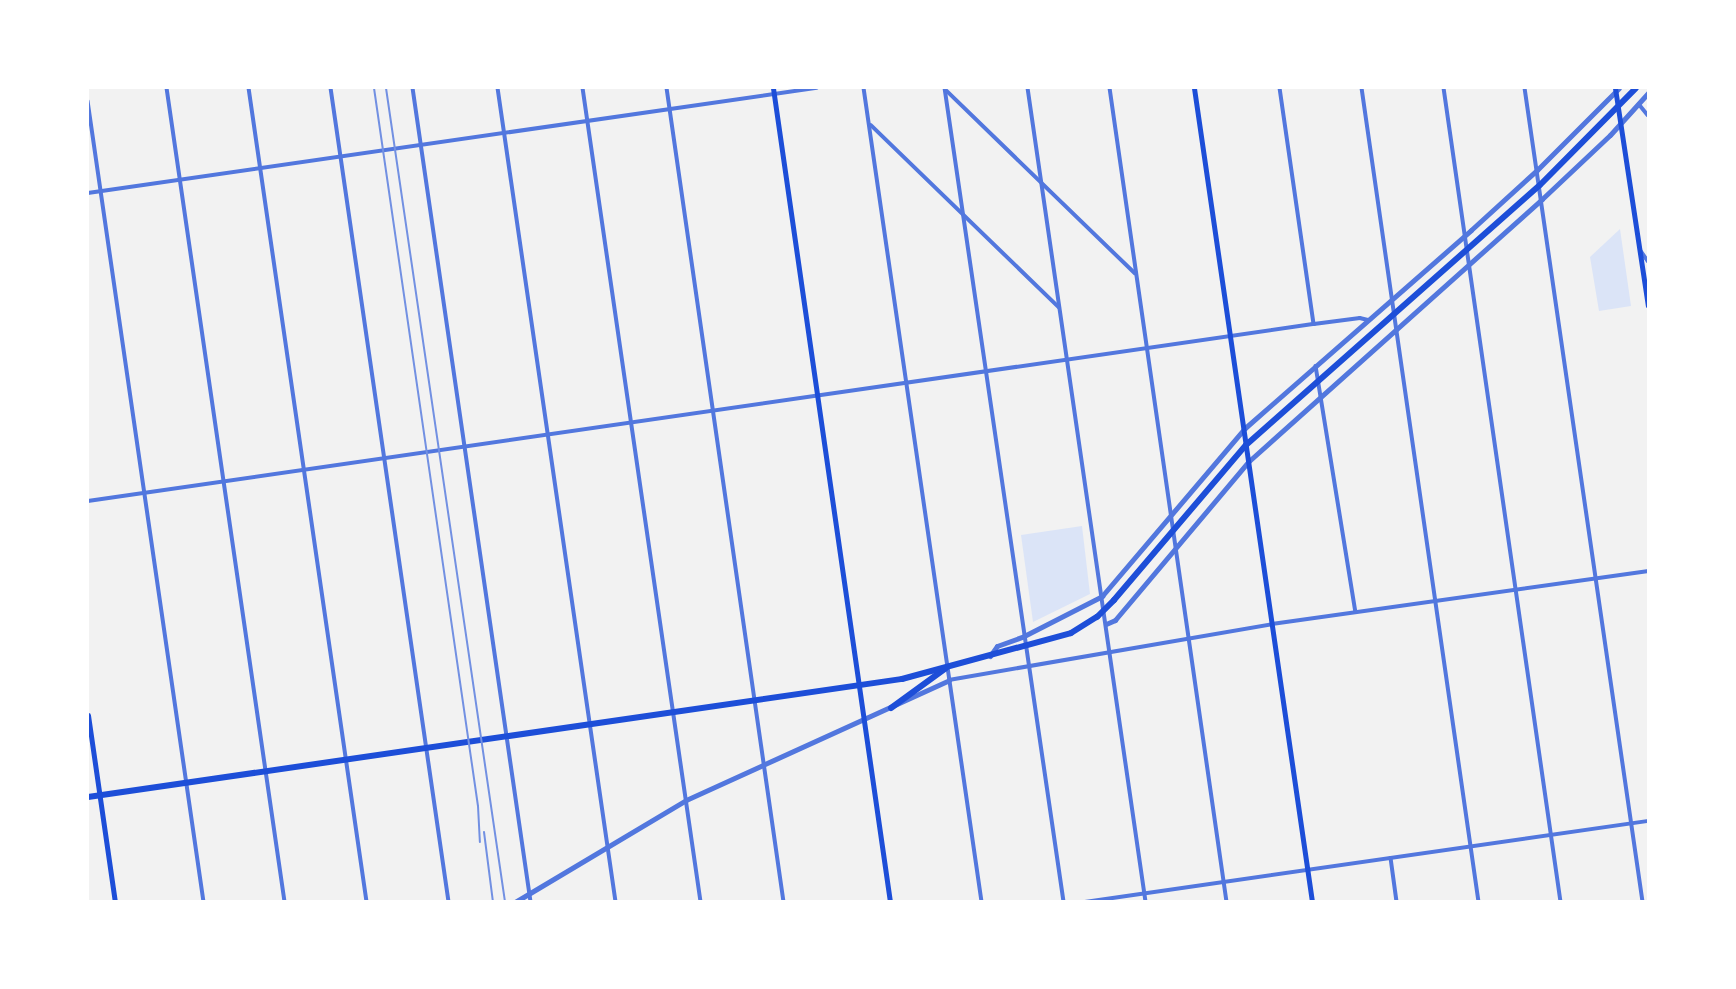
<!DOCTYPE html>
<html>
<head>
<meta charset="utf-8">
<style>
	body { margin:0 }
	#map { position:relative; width:1736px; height:989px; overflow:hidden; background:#f2f2f2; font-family:Cabin,sans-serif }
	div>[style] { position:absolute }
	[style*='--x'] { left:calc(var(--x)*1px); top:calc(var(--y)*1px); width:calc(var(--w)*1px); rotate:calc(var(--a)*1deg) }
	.green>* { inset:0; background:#dbe4f7 }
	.minor>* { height:3.5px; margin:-1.75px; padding:0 1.75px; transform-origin:1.75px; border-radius:1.75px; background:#5277de }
	.tertiary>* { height:5px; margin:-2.5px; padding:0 2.5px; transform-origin:2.5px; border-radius:2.5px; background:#5277de }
	.secondary>* { height:5px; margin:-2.5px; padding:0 2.5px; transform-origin:2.5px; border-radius:2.5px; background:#1d4ed8 }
	.primary>* { height:6px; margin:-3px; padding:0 3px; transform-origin:3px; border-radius:3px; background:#1d4ed8 }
	.rail>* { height:2px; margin:-1px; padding:0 1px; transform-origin:1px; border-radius:1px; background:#7290e2 }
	span { translate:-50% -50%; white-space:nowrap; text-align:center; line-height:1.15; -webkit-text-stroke:5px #fff; paint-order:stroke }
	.frame { position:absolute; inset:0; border:89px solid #fff; pointer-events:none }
</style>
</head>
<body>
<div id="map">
	<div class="green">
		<i style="clip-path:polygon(1620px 229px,1631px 306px,1599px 311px,1590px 257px)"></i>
		<i style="clip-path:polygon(1082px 526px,1090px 594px,1033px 622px,1021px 535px)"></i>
	</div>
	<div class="minor">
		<i style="--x:167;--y:88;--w:823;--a:81.75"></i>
		<i style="--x:249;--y:88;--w:823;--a:81.75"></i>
		<i style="--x:331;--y:88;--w:823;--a:81.75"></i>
		<i style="--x:413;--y:88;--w:823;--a:81.75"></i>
		<i style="--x:498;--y:88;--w:823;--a:81.75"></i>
		<i style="--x:583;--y:88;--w:823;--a:81.75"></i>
		<i style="--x:667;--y:88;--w:822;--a:81.82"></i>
		<i style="--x:864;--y:88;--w:823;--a:81.75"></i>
		<i style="--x:945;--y:88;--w:823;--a:81.68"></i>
		<i style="--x:1028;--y:88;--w:823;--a:81.75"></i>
		<i style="--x:1110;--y:88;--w:822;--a:81.82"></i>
		<i style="--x:1280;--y:88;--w:238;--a:81.8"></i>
		<i style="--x:1362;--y:88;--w:822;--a:81.82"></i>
		<i style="--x:1444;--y:88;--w:822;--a:81.82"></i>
		<i style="--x:1525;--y:88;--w:823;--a:81.75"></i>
		<i style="--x:946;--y:90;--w:263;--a:44.1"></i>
		<i style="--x:88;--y:101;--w:809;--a:81.76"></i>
		<i style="--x:1639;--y:104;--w:14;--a:51"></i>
		<i style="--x:871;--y:125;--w:262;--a:44.1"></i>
		<i style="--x:88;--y:193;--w:736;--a:-8.21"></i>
		<i style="--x:1641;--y:251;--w:12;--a:55"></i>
		<i style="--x:1316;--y:366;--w:249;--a:80.8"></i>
		<i style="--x:88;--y:501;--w:1239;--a:-8.22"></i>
		<i style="--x:1314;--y:324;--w:46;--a:-7.4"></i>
		<i style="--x:1360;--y:318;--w:8;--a:14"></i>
		<i style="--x:949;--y:680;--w:328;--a:-9.8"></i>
		<i style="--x:1272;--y:624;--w:380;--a:-8"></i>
		<i style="--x:1391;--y:858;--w:44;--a:82.2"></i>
		<i style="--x:1085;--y:902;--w:569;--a:-8.19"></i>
	</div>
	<div class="tertiary">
		<i style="--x:1106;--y:624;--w:10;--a:-24"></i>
		<i style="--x:1115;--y:620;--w:208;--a:-49.9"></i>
		<i style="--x:1249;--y:461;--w:393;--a:-41.8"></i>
		<i style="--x:1542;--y:199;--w:93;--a:-43.3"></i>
		<i style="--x:1610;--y:135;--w:57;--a:-47.9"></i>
		<i style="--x:990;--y:656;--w:12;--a:-55"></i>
		<i style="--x:997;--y:646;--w:29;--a:-20"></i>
		<i style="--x:1024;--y:636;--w:88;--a:-27.1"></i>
		<i style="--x:1102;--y:596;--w:221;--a:-49.6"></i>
		<i style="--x:1245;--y:428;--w:300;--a:-41.2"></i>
		<i style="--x:1471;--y:230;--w:89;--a:-42.3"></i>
		<i style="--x:1537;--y:170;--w:116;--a:-45"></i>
		<i style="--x:515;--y:902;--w:199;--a:-30.8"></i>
		<i style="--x:686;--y:800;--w:289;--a:-24.5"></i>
	</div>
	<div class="secondary">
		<i style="--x:773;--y:88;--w:822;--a:81.82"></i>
		<i style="--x:1194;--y:88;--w:823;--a:81.75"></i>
		<i style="--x:1615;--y:88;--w:220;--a:81.4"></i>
		<i style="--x:88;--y:715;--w:189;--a:81.8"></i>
	</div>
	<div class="primary">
		<i style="--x:891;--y:708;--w:68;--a:-36"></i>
		<i style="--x:88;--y:797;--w:823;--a:-8.25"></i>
		<i style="--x:902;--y:679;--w:175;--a:-15.2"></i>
		<i style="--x:1071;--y:633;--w:31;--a:-32"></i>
		<i style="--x:1097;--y:617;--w:24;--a:-45"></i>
		<i style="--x:1114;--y:600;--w:204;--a:-49.6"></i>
		<i style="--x:1246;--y:445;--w:392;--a:-41.5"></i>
		<i style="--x:1540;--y:185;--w:136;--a:-45.3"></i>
	</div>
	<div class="rail">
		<i style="--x:374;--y:88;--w:725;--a:81.76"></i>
		<i style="--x:478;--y:806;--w:36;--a:87"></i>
		<i style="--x:386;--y:88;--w:823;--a:81.68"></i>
		<i style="--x:484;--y:832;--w:71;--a:82.7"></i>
	</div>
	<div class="frame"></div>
</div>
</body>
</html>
